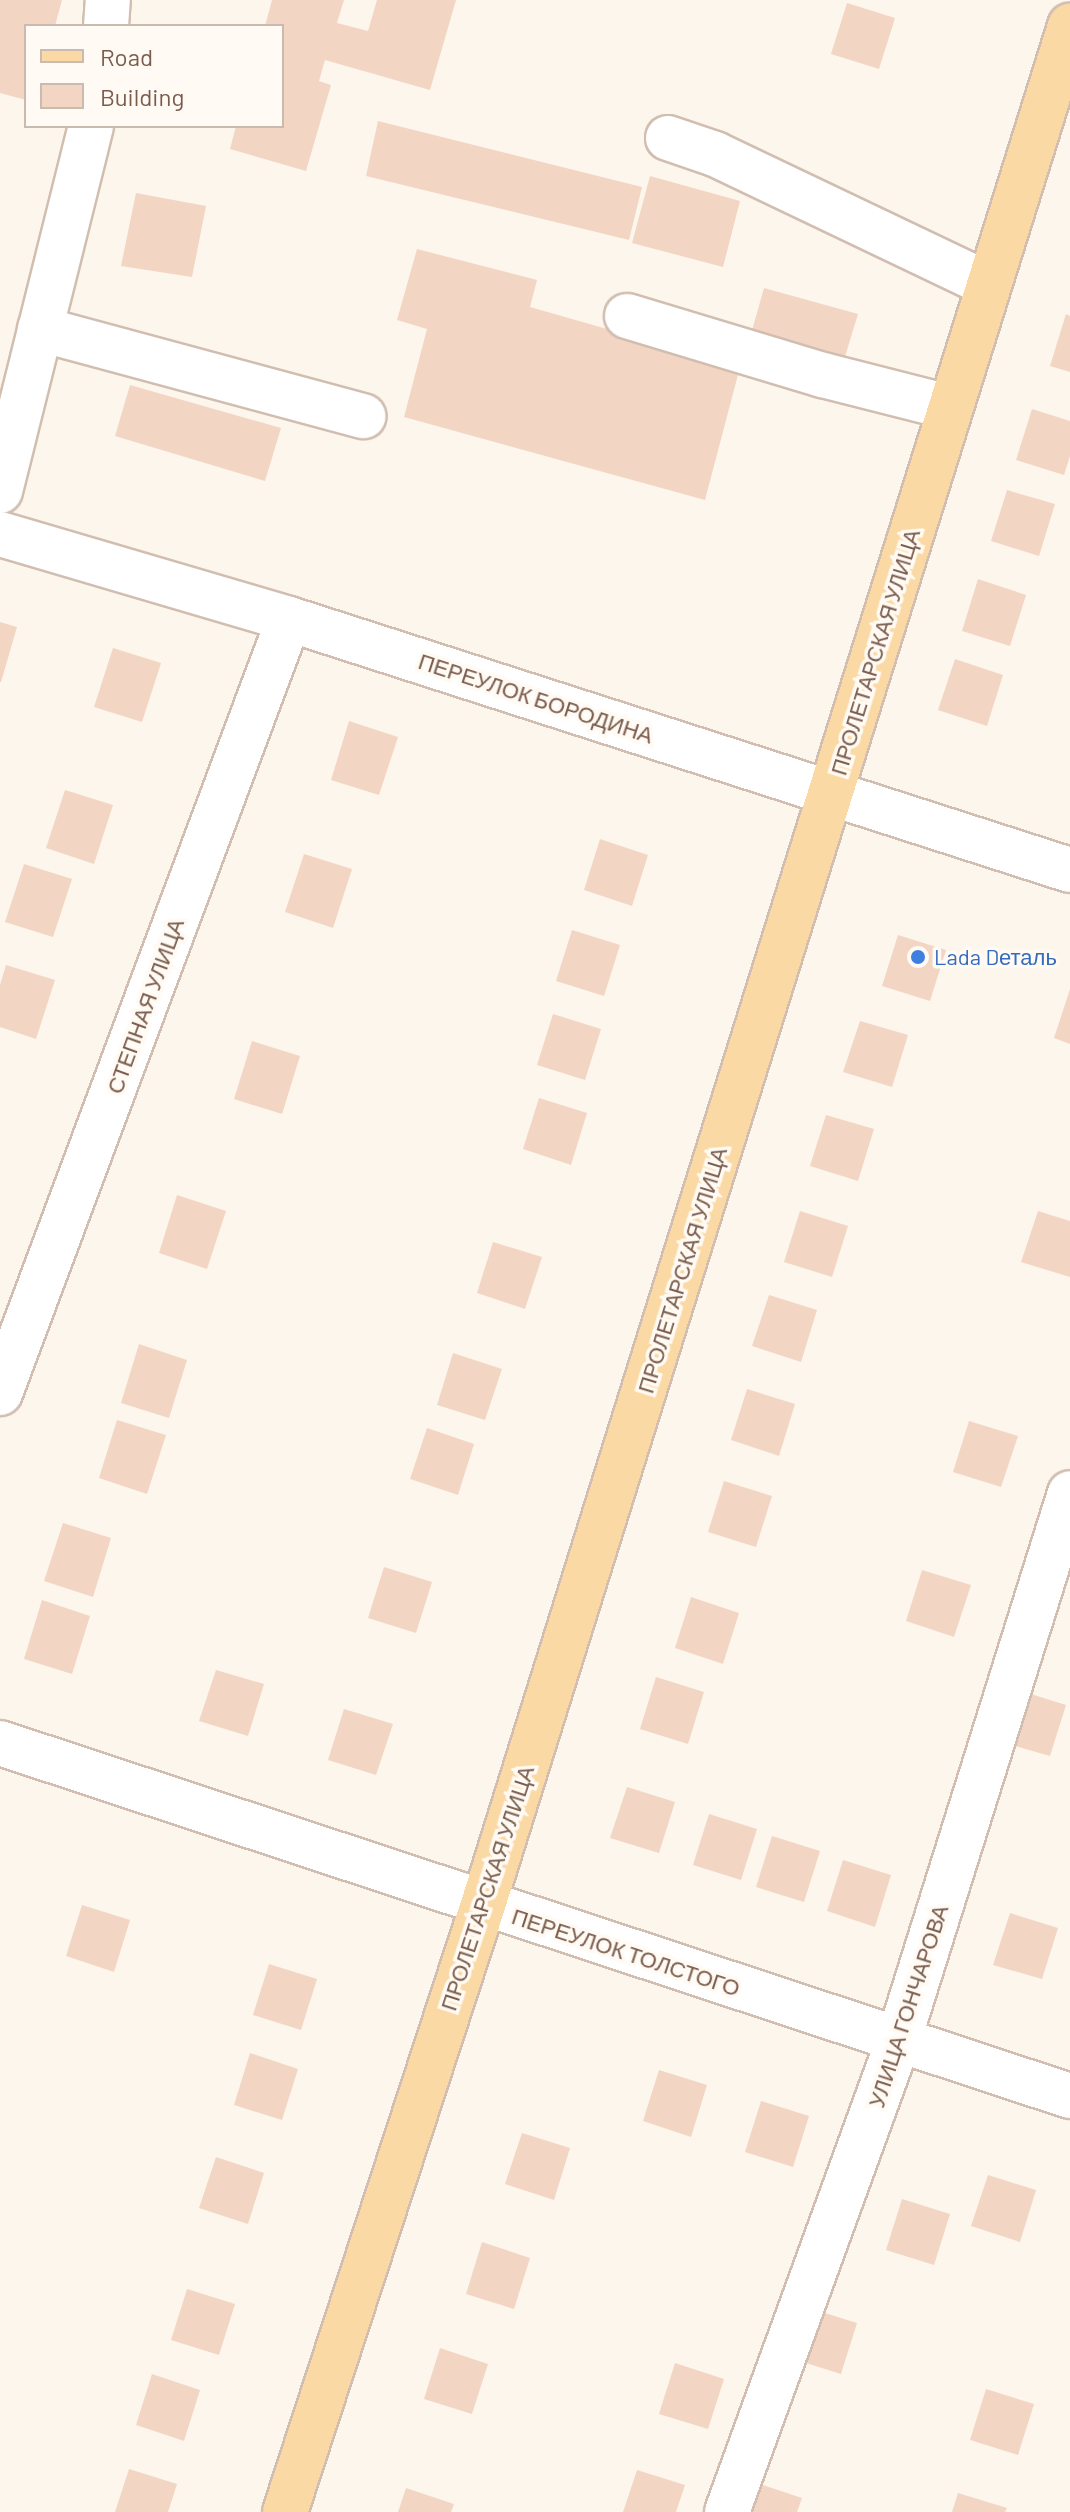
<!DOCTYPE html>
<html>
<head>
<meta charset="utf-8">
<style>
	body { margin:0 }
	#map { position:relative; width:1070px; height:2512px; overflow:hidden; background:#fdf6ec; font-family:Barlow,sans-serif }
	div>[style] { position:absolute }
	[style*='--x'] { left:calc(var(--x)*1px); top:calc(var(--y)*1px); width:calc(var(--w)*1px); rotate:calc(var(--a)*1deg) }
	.building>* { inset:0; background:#f3d5c3 }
	.roads { filter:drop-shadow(2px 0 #d1beb0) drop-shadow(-2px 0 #d1beb0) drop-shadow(0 2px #d1beb0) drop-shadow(0 -2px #d1beb0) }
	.minor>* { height:44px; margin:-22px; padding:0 22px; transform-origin:22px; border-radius:22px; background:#fff }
	.major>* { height:44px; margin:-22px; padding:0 22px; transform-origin:22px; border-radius:22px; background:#fbd9a5 }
	.dots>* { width:22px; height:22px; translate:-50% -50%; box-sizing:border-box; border:4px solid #fffaf3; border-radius:50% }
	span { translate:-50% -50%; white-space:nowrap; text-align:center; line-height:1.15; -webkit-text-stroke:7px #fffaf3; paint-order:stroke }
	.street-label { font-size:22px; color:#7a5c4d }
	.shop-label { font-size:22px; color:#366cbe }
	.left { translate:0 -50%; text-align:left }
	.legend { position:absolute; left:24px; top:24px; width:260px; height:104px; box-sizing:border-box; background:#fffaf3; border:2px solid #cabbb1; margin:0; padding:10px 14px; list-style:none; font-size:24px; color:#7a5c4d }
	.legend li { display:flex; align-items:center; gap:16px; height:40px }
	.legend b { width:40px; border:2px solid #cabbb1 }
</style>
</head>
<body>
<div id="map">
	<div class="building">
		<i style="clip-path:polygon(0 0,62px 0,55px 26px,26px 26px,26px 100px,0 93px)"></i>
		<i style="clip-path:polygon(272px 0,344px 0,337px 23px,368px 31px,377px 0,456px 0,430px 90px,325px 60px,319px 81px,331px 85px,306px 171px,230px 149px,236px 126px,282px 126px,282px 26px,265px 26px)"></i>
		<i style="clip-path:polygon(847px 3px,895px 18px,879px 69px,831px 54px)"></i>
		<i style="clip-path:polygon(378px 121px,642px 187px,629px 240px,366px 176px)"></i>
		<i style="clip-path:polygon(650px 176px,740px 201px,723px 267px,632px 243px)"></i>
		<i style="clip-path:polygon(136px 193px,206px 206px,192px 277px,121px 266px)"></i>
		<i style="clip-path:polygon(417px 249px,537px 280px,530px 307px,740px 367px,705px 500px,404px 417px,427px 329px,397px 320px)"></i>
		<i style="clip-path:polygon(764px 288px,858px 314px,844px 360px,751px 334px)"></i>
		<i style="clip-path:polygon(1066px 314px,1070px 316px,1070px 372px,1050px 366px)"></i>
		<i style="clip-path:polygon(130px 385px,281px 428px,265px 481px,115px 436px)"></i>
		<i style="clip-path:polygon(1032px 409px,1070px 421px,1070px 456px,1064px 475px,1016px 460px)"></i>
		<i style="clip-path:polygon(1007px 490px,1055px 504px,1039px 556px,991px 541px)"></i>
		<i style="clip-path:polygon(978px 579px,1026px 595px,1010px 646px,962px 631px)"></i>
		<i style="clip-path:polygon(0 622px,17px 627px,1px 682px,0 682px)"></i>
		<i style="clip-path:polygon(113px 648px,161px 663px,142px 722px,94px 707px)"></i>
		<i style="clip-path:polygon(955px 659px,1003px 675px,987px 726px,938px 710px)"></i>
		<i style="clip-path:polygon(349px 721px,398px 737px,379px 795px,331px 780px)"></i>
		<i style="clip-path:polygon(65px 790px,113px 805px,94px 864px,46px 848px)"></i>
		<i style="clip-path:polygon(600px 839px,648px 855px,632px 906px,584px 890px)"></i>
		<i style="clip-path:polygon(304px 854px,352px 869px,333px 928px,285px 912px)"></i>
		<i style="clip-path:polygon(24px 864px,72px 879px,53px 937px,5px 922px)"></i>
		<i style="clip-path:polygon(572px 930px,620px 945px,604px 996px,556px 981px)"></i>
		<i style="clip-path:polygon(898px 935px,946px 950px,930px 1001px,882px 986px)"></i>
		<i style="clip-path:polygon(6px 965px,55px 980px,36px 1039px,0 1027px,0 985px)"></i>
		<i style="clip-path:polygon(1070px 989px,1070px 1044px,1054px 1038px)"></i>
		<i style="clip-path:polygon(553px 1014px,601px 1029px,585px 1080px,537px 1065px)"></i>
		<i style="clip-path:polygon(860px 1021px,908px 1035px,892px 1087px,843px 1072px)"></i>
		<i style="clip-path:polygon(252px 1041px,300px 1056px,282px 1114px,234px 1099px)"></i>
		<i style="clip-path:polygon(539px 1098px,587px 1113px,571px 1165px,523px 1149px)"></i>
		<i style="clip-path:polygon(826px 1115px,874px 1129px,858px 1181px,810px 1166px)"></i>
		<i style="clip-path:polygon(177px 1195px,226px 1211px,207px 1269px,159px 1253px)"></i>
		<i style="clip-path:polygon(800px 1211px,848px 1226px,832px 1277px,784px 1262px)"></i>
		<i style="clip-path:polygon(1038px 1211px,1070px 1221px,1070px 1277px,1021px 1262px)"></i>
		<i style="clip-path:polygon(493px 1242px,542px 1257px,525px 1309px,477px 1293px)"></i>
		<i style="clip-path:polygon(769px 1295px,817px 1310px,801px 1362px,752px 1346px)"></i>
		<i style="clip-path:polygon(139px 1344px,187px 1360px,169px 1418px,121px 1403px)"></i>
		<i style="clip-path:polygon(453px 1353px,502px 1369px,485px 1420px,437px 1405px)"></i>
		<i style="clip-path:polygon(747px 1389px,795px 1404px,779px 1456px,731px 1440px)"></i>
		<i style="clip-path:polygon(117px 1420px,166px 1435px,147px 1494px,99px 1478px)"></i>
		<i style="clip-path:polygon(969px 1421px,1018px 1436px,1001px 1487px,953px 1472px)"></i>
		<i style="clip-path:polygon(427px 1428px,474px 1444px,458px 1495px,410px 1479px)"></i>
		<i style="clip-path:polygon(724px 1481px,772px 1496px,756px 1547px,708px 1532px)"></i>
		<i style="clip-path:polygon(63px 1523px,111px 1538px,93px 1597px,44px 1581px)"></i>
		<i style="clip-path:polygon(384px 1567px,432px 1582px,416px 1633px,368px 1618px)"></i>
		<i style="clip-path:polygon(922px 1570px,971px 1585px,954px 1637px,906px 1621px)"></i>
		<i style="clip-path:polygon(691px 1597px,739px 1613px,723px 1664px,675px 1648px)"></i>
		<i style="clip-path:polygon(42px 1600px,90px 1616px,72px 1674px,24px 1659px)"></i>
		<i style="clip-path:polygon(216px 1670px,264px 1684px,248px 1736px,199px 1721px)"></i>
		<i style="clip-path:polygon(656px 1677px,704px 1692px,688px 1744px,640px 1729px)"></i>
		<i style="clip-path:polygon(1018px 1690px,1066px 1705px,1050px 1756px,1001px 1742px)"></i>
		<i style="clip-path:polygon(344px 1709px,393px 1724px,376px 1775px,328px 1760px)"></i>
		<i style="clip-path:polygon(627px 1787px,675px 1802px,659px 1853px,610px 1838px)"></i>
		<i style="clip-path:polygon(709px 1814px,757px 1829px,741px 1880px,693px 1865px)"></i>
		<i style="clip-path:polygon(772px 1836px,820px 1851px,804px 1902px,756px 1887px)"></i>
		<i style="clip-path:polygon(843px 1860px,891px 1875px,875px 1927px,827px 1911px)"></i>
		<i style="clip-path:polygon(82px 1905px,130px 1920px,114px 1972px,66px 1956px)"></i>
		<i style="clip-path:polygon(1010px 1913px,1058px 1928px,1042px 1979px,993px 1965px)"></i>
		<i style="clip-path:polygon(269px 1964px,317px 1979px,301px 2030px,253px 2015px)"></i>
		<i style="clip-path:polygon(250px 2053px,298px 2069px,282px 2120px,234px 2105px)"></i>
		<i style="clip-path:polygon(659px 2070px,707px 2085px,691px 2137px,643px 2121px)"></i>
		<i style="clip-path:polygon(761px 2101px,809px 2116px,793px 2167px,745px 2152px)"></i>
		<i style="clip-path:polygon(522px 2133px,570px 2148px,554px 2200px,505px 2184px)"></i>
		<i style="clip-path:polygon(216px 2157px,264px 2173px,248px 2224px,199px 2208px)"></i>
		<i style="clip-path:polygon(988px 2175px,1036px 2190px,1020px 2242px,971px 2226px)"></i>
		<i style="clip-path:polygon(902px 2199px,950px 2214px,934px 2265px,886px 2250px)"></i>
		<i style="clip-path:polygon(482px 2242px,530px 2258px,514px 2309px,466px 2294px)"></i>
		<i style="clip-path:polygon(187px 2289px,235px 2304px,219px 2355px,171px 2340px)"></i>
		<i style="clip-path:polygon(809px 2308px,857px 2323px,841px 2374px,793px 2359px)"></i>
		<i style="clip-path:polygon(440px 2348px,488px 2364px,472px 2414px,424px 2399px)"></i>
		<i style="clip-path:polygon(675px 2363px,724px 2379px,708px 2429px,659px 2414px)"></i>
		<i style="clip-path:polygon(152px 2374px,200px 2390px,184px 2441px,136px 2425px)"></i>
		<i style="clip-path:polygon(986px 2389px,1034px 2404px,1018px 2455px,970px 2440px)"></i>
		<i style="clip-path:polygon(129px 2469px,177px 2484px,168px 2512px,115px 2512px)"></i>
		<i style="clip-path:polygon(637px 2470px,685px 2485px,676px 2512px,623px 2512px)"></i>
		<i style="clip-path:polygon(754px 2482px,802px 2498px,797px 2512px,744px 2512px)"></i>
		<i style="clip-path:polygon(406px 2488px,454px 2504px,451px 2512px,398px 2512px)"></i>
		<i style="clip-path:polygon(958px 2493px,1007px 2508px,1005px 2512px,952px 2512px)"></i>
	</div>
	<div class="roads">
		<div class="minor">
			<i style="--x:106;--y:26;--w:26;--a:-86"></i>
			<i style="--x:668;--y:138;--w:50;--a:18.8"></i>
			<i style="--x:715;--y:154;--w:301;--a:25.5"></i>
			<i style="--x:627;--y:316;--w:205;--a:16.8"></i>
			<i style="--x:823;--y:375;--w:130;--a:14.3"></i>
			<i style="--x:40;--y:329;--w:335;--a:15.1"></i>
			<i style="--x:0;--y:491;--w:376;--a:-76"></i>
			<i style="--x:0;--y:534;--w:301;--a:16.4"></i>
			<i style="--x:289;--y:619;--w:820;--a:17.82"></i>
			<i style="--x:0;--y:1393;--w:826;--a:-69.53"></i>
			<i style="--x:0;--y:1743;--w:1127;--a:18.26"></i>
			<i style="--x:727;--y:2512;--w:500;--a:-70.01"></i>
			<i style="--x:898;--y:2042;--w:575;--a:-72.6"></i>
		</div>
		<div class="major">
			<i style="--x:285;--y:2512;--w:638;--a:-71.93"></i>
			<i style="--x:483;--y:1905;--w:1969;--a:-72.65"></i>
		</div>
	</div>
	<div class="dots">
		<i style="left:918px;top:957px;background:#3f7fe0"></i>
	</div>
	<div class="street-label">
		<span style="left:875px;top:652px;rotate:-73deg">ПРОЛЕТАРСКАЯ УЛИЦА</span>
		<span style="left:536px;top:698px;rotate:18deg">ПЕРЕУЛОК БОРОДИНА</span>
		<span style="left:145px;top:1006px;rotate:-70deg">СТЕПНАЯ УЛИЦА</span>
		<span style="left:682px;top:1270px;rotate:-73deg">ПРОЛЕТАРСКАЯ УЛИЦА</span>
		<span style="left:487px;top:1888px;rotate:-72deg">ПРОЛЕТАРСКАЯ УЛИЦА</span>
		<span style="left:626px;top:1952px;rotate:18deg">ПЕРЕУЛОК ТОЛСТОГО</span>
		<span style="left:908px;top:2006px;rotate:-72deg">УЛИЦА ГОНЧАРОВА</span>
	</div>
	<div class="shop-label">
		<span class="left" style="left:934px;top:957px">Lada Dеталь</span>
	</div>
	<ul class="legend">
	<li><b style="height:10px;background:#fbd9a5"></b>Road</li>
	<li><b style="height:22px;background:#f3d5c3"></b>Building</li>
	</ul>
</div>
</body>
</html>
